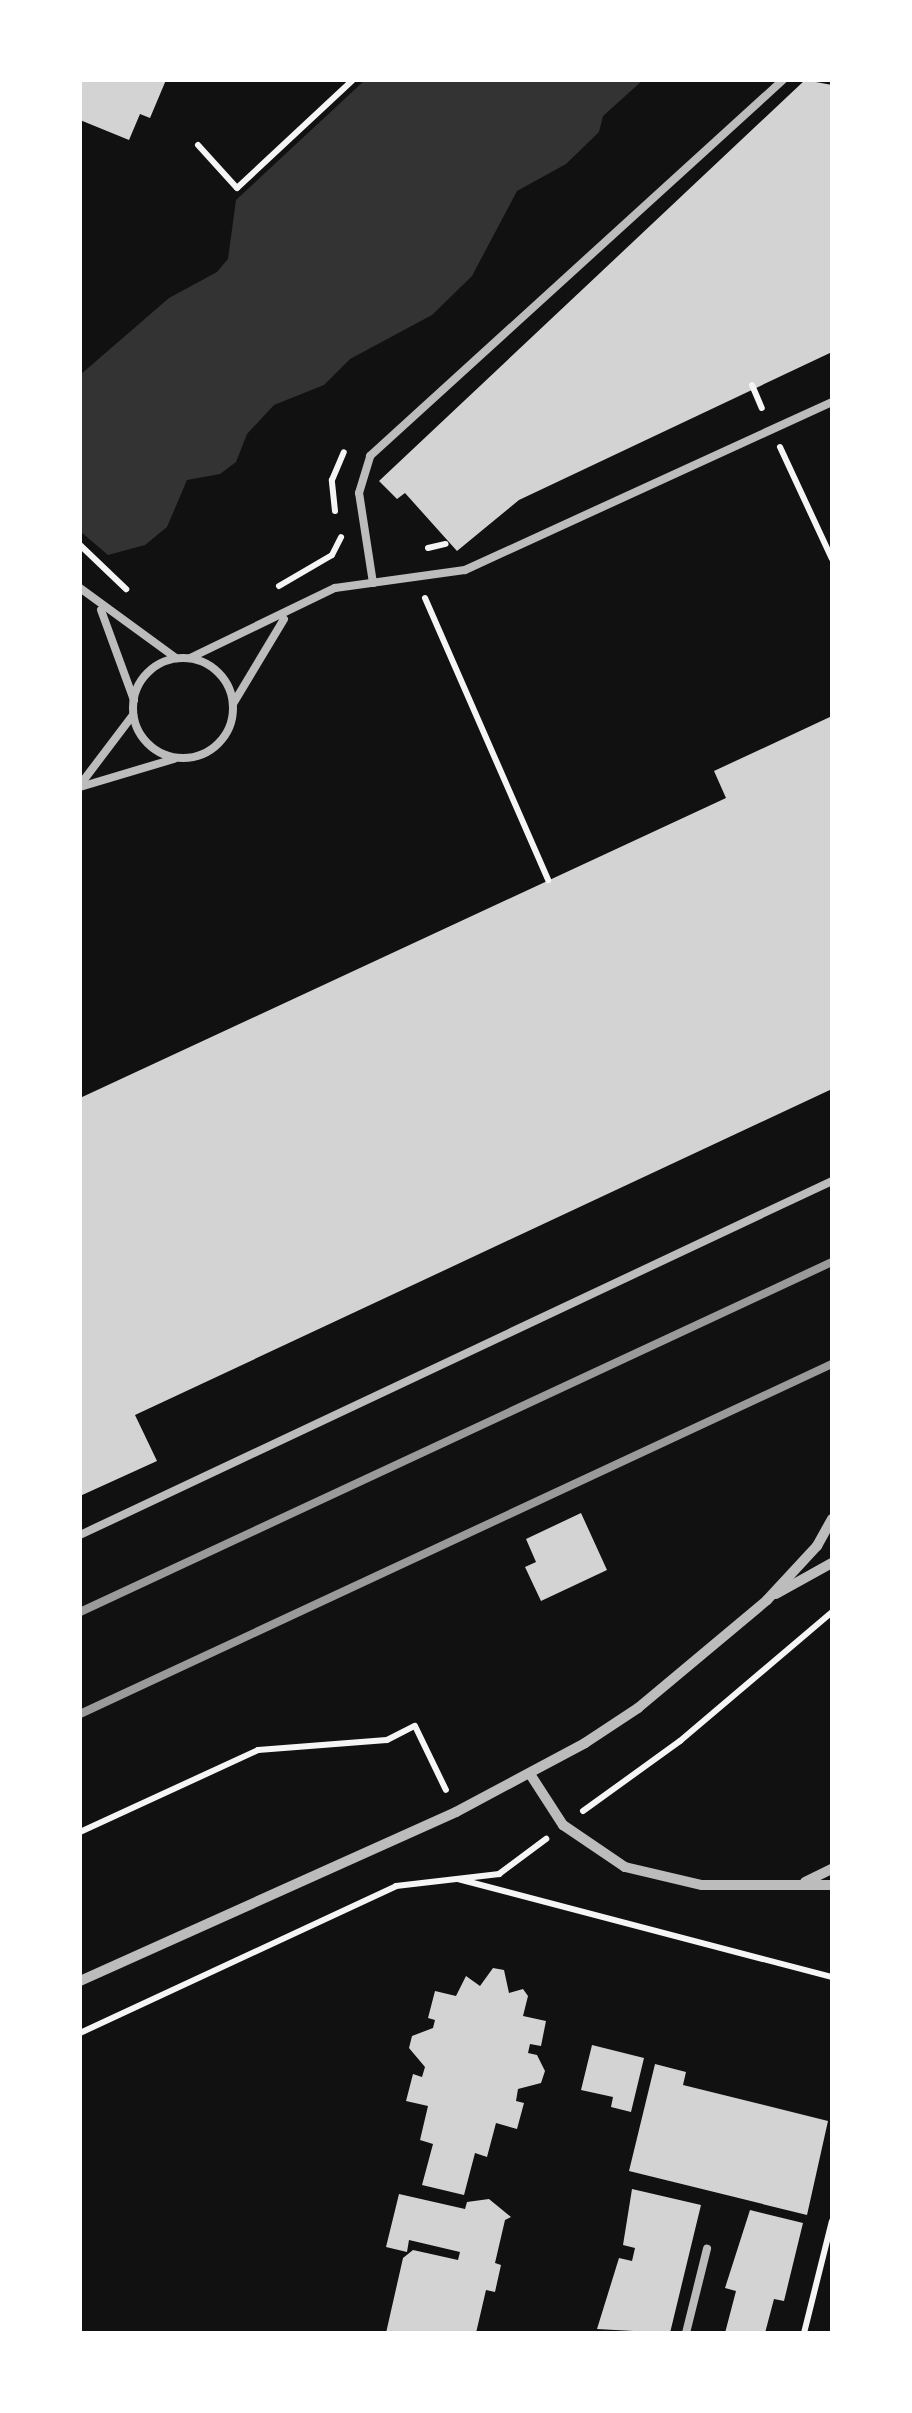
<!DOCTYPE html>
<html>
<head>
<meta charset="utf-8">
<style>
	body { margin:0 }
	#map { position:relative; width:912px; height:2413px; overflow:hidden; background:#111; font-family:Bitter,serif }
	div>[style] { position:absolute }
	[style*='--x'] { left:calc(var(--x)*1px); top:calc(var(--y)*1px); width:calc(var(--w)*1px); rotate:calc(var(--a)*1deg) }
	.water>* { inset:0; background:#333 }
	.building>* { inset:0; background:#d3d3d3 }
	.path>* { height:6px; margin:-3px; padding:0 3px; transform-origin:3px; border-radius:3px; background:#f5f5f5 }
	.service>* { height:8px; margin:-4px; padding:0 4px; transform-origin:4px; border-radius:4px; background:#bcbcbc }
	.service>.ring { margin:-4px; padding:0; box-sizing:content-box; background:none; border:8px solid #bcbcbc; border-radius:50% }
	.minor>* { height:10px; margin:-5px; padding:0 5px; transform-origin:5px; border-radius:5px; background:#bcbcbc }
	.rail>* { height:8px; margin:-4px; padding:0 4px; transform-origin:4px; border-radius:4px; background:#9a9a9a }
	span { translate:-50% -50%; white-space:nowrap; text-align:center; line-height:1.15; -webkit-text-stroke:10px #fff; paint-order:stroke }
	.frame { position:absolute; inset:0; border:82px solid #fff; pointer-events:none }
</style>
</head>
<body>
<div id="map">
	<div class="water">
		<i style="clip-path:polygon(365px 80px,643px 80px,603px 116px,599px 132px,566px 164px,517px 191px,472px 276px,432px 315px,350px 359px,324px 385px,274px 405px,247px 434px,236px 462px,220px 474px,187px 480px,167px 527px,145px 545px,108px 555px,80px 531px,80px 375px,169px 298px,217px 272px,228px 259px,236px 200px)"></i>
	</div>
	<div class="building">
		<i style="clip-path:polygon(80px 80px,166px 80px,150px 118px,140px 114px,129px 140px,80px 120px)"></i>
		<i style="clip-path:polygon(805px 80px,832px 85px,832px 352px,519px 500px,457px 551px,405px 493px,397px 499px,379px 481px)"></i>
		<i style="clip-path:polygon(832px 716px,832px 1089px,135px 1415px,157px 1461px,80px 1496px,80px 1098px,726px 798px,714px 771px)"></i>
		<i style="clip-path:polygon(581px 1513px,607px 1570px,541px 1601px,525px 1567px,536px 1562px,526px 1539px)"></i>
		<i style="clip-path:polygon(493px 1968px,504px 1970px,509px 1993px,523px 1989px,528px 1996px,523px 2016px,546px 2021px,541px 2046px,530px 2044px,528px 2053px,537px 2055px,545px 2071px,541px 2083px,518px 2089px,516px 2101px,524px 2103px,517px 2129px,496px 2123px,487px 2157px,475px 2153px,464px 2195px,422px 2185px,433px 2144px,420px 2140px,428px 2106px,406px 2101px,413px 2074px,422px 2077px,425px 2067px,409px 2048px,412px 2036px,433px 2028px,435px 2020px,428px 2018px,435px 1991px,456px 1996px,466px 1976px,480px 1986px)"></i>
		<i style="clip-path:polygon(592px 2045px,644px 2058px,631px 2112px,611px 2107px,613px 2097px,581px 2090px)"></i>
		<i style="clip-path:polygon(655px 2064px,686px 2072px,683px 2085px,828px 2121px,807px 2215px,629px 2171px)"></i>
		<i style="clip-path:polygon(632px 2189px,701px 2205px,670px 2333px,597px 2329px,619px 2258px,632px 2261px,635px 2248px,623px 2245px)"></i>
		<i style="clip-path:polygon(399px 2194px,465px 2209px,467px 2202px,489px 2199px,511px 2217px,505px 2220px,495px 2263px,501px 2265px,495px 2292px,486px 2290px,476px 2333px,386px 2333px,403px 2258px,413px 2250px,458px 2260px,460px 2252px,409px 2240px,407px 2252px,386px 2247px)"></i>
		<i style="clip-path:polygon(750px 2210px,803px 2223px,784px 2301px,774px 2299px,765px 2333px,725px 2333px,736px 2291px,725px 2288px)"></i>
	</div>
	<div class="path">
		<i style="--x:198;--y:145;--w:58;--a:47.8"></i>
		<i style="--x:237;--y:188;--w:158;--a:-43"></i>
		<i style="--x:752;--y:385;--w:25;--a:67"></i>
		<i style="--x:780;--y:447;--w:123;--a:65.1"></i>
		<i style="--x:335;--y:511;--w:31;--a:-96"></i>
		<i style="--x:332;--y:480;--w:30;--a:-67"></i>
		<i style="--x:80;--y:545;--w:64;--a:43.7"></i>
		<i style="--x:428;--y:548;--w:18;--a:-13"></i>
		<i style="--x:279;--y:586;--w:61;--a:-30.3"></i>
		<i style="--x:332;--y:555;--w:20;--a:-63"></i>
		<i style="--x:425;--y:598;--w:308;--a:66.4"></i>
		<i style="--x:583;--y:1811;--w:120;--a:-35.8"></i>
		<i style="--x:680;--y:1741;--w:199;--a:-40.3"></i>
		<i style="--x:80;--y:1832;--w:196;--a:-24.7"></i>
		<i style="--x:258;--y:1750;--w:129;--a:-4.4"></i>
		<i style="--x:387;--y:1740;--w:31;--a:-27"></i>
		<i style="--x:415;--y:1726;--w:71;--a:64.2"></i>
		<i style="--x:458;--y:1879;--w:387;--a:14.7"></i>
		<i style="--x:80;--y:2033;--w:349;--a:-24.9"></i>
		<i style="--x:396;--y:1886;--w:104;--a:-6.6"></i>
		<i style="--x:499;--y:1874;--w:59;--a:-36.7"></i>
		<i style="--x:804;--y:2333;--w:115;--a:-76"></i>
	</div>
	<div class="service">
		<i style="--x:373;--y:583;--w:91;--a:-98.8"></i>
		<i style="--x:359;--y:493;--w:39;--a:-73"></i>
		<i style="--x:370;--y:456;--w:559;--a:-42.32"></i>
		<i style="--x:80;--y:588;--w:119;--a:36.1"></i>
		<i style="--x:101;--y:610;--w:96;--a:69.9"></i>
		<i style="--x:190;--y:658;--w:161;--a:-25.8"></i>
		<i style="--x:335;--y:588;--w:131;--a:-7.9"></i>
		<i style="--x:465;--y:570;--w:404;--a:-24.6"></i>
		<i class="ring" style="left:133px;top:658px;width:92px;height:92px"></i>
		<i style="--x:233;--y:704;--w:99;--a:-59"></i>
		<i style="--x:80;--y:785;--w:88;--a:-52.9"></i>
		<i style="--x:80;--y:787;--w:98;--a:-16.6"></i>
		<i style="--x:80;--y:1535;--w:831;--a:-25.21"></i>
		<i style="--x:686;--y:2333;--w:87;--a:-76"></i>
	</div>
	<div class="minor">
		<i style="--x:776;--y:1594;--w:64;--a:-29"></i>
		<i style="--x:530;--y:1774;--w:61;--a:57.1"></i>
		<i style="--x:563;--y:1825;--w:75;--a:34.1"></i>
		<i style="--x:625;--y:1867;--w:79;--a:13.2"></i>
		<i style="--x:702;--y:1885;--w:130;--a:0"></i>
		<i style="--x:805;--y:1882;--w:30;--a:-26"></i>
		<i style="--x:80;--y:1981;--w:412;--a:-24.2"></i>
		<i style="--x:456;--y:1812;--w:146;--a:-28.1"></i>
		<i style="--x:585;--y:1743;--w:64;--a:-33.4"></i>
		<i style="--x:638;--y:1708;--w:168;--a:-39.9"></i>
		<i style="--x:767;--y:1600;--w:74;--a:-47.2"></i>
		<i style="--x:817;--y:1546;--w:31;--a:-61"></i>
	</div>
	<div class="rail">
		<i style="--x:80;--y:1612;--w:829;--a:-24.96"></i>
		<i style="--x:80;--y:1714;--w:829;--a:-24.96"></i>
	</div>
	<div class="frame"></div>
</div>
</body>
</html>
